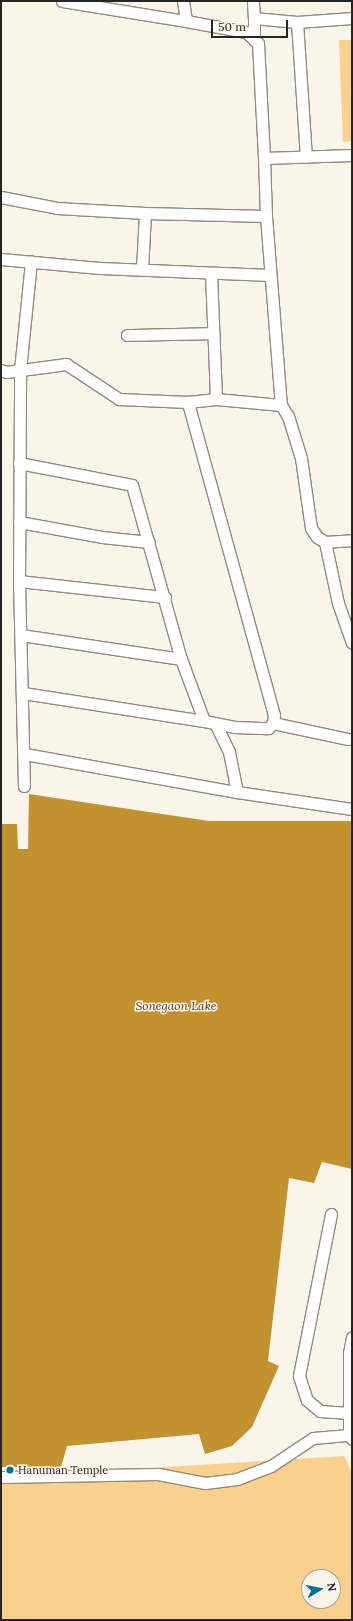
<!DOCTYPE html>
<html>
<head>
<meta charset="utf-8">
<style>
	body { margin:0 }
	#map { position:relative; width:353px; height:1621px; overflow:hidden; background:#fbf4e9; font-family:Lora,serif }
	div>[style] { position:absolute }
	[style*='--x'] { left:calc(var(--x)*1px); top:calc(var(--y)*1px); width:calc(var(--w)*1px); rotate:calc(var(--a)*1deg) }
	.green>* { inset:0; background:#f9d18d }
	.water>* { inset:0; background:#c39230 }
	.roads { filter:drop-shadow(1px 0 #908a80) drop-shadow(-1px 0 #908a80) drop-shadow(0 1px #908a80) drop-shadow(0 -1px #908a80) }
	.street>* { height:11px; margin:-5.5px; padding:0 5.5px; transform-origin:5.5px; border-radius:5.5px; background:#fff }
	.dots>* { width:11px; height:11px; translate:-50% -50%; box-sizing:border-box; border:2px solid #fbf4e9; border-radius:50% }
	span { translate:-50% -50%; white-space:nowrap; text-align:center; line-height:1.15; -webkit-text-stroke:3px #fbf4e9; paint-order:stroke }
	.poi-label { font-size:11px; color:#272521 }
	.left { translate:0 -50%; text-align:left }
	.water-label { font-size:12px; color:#533e17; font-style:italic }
	.frame { position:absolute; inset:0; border:2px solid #272521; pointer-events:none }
	.north { position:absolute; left:301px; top:1569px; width:40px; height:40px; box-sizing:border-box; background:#fbf4e9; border:1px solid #a6a199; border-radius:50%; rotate:80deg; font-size:11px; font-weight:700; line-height:16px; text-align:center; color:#272521 }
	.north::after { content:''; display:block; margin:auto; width:14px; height:18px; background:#036e9a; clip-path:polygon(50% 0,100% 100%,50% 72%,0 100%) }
	.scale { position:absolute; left:211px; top:20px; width:77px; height:18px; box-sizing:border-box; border:2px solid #272521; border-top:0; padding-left:5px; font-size:12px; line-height:14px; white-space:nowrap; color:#272521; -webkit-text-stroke:3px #fbf4e9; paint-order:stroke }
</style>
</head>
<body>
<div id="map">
	<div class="green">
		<i style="clip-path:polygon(339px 40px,352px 40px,352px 141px,343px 142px)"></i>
		<i style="clip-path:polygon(evenodd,344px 1456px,352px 1472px,352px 1620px,1px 1620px,1px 1477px,344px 1456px,309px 1577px,333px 1577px,333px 1601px,309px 1601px,309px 1577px)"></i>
	</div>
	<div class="water">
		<i style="clip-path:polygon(29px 794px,209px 821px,352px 821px,352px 1169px,322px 1162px,314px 1183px,289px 1178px,268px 1361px,279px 1366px,252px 1427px,232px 1446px,205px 1454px,199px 1434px,67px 1446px,61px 1467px,1px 1467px,1px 824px,17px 824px,18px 849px,28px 849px)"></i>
	</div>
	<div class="roads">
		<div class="street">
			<i style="--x:62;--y:1;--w:126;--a:9.2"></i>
			<i style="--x:183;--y:1;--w:20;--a:81"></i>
			<i style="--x:186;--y:21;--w:61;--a:10.4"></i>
			<i style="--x:246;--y:32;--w:16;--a:43"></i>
			<i style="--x:258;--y:43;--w:115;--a:87"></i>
			<i style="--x:264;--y:158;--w:88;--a:-2"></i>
			<i style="--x:253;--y:1;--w:17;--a:87"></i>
			<i style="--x:297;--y:22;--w:135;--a:86.2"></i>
			<i style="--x:254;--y:36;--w:18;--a:-90"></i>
			<i style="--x:254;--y:18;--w:43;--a:5.3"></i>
			<i style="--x:297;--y:22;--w:55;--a:-4.2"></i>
			<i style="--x:264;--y:158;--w:58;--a:88"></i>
			<i style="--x:266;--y:216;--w:190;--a:85.5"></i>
			<i style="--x:281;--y:405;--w:13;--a:58"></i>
			<i style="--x:288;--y:416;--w:44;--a:72.8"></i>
			<i style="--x:301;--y:458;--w:71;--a:81.9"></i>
			<i style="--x:311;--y:528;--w:11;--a:56"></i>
			<i style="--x:317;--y:537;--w:9;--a:32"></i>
			<i style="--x:325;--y:542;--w:27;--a:-4"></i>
			<i style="--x:1;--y:197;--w:57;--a:11.1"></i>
			<i style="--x:57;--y:208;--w:88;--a:3.3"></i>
			<i style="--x:145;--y:213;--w:121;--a:1.4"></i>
			<i style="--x:1;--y:259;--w:99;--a:5.2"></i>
			<i style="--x:100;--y:268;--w:170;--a:2.4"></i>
			<i style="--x:142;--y:269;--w:56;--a:-86.9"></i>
			<i style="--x:211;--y:273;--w:126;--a:87.7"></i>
			<i style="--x:216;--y:399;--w:65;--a:5.3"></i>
			<i style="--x:127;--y:335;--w:86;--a:-1.3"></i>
			<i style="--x:1;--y:370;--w:5;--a:22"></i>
			<i style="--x:6;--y:372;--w:61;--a:-7.6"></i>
			<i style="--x:66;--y:364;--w:64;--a:33.4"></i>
			<i style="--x:119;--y:399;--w:69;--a:2.5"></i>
			<i style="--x:188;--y:402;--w:28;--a:-6"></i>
			<i style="--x:19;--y:463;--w:115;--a:11"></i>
			<i style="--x:132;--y:485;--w:181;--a:74.3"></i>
			<i style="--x:181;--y:659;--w:66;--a:69.6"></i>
			<i style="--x:204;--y:721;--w:31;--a:11"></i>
			<i style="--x:234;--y:727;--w:34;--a:2"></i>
			<i style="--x:268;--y:728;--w:7;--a:-45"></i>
			<i style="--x:273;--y:723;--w:8;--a:-83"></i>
			<i style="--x:274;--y:715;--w:325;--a:-105.4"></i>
			<i style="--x:19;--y:522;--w:84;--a:10.2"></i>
			<i style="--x:102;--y:537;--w:47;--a:6.1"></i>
			<i style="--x:325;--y:542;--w:62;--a:78"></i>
			<i style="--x:338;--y:603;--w:42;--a:70.7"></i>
			<i style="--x:19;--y:581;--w:147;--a:6.3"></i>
			<i style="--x:21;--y:635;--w:162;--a:8.5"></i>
			<i style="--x:23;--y:693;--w:183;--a:8.8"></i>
			<i style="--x:215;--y:723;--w:32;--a:64"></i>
			<i style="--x:229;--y:752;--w:41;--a:78.7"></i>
			<i style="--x:273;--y:723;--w:77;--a:12"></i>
			<i style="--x:25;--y:754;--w:215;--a:10.2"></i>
			<i style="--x:237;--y:792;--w:116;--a:8.4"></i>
			<i style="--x:24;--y:786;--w:200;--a:-91.4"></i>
			<i style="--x:19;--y:586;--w:216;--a:-89.7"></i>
			<i style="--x:20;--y:370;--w:109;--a:-84.2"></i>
			<i style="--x:331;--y:1214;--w:165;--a:101.2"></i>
			<i style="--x:299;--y:1376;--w:25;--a:72"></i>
			<i style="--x:307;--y:1400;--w:17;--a:40"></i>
			<i style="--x:320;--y:1411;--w:29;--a:4"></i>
			<i style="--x:349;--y:1353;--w:16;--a:-79"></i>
			<i style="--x:349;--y:1435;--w:82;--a:-90"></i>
			<i style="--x:349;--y:1353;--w:3;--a:0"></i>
			<i style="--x:1;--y:1477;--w:157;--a:-1.1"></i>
			<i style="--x:158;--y:1474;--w:48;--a:10.8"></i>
			<i style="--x:205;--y:1483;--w:32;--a:-7"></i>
			<i style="--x:237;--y:1479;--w:36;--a:-21"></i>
			<i style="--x:271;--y:1466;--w:50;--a:-33.7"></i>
			<i style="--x:313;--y:1438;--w:36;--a:-5"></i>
			<i style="--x:349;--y:1435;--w:5;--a:53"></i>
		</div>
	</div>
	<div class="dots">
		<i style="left:10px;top:1470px;background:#036e9a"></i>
	</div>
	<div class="poi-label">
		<span class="left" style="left:18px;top:1470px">Hanuman Temple</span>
	</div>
	<div class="water-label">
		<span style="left:176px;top:1006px">Sonegaon Lake</span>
	</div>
	<div class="frame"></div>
	<div class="north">N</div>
	<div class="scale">50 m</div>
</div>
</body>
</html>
